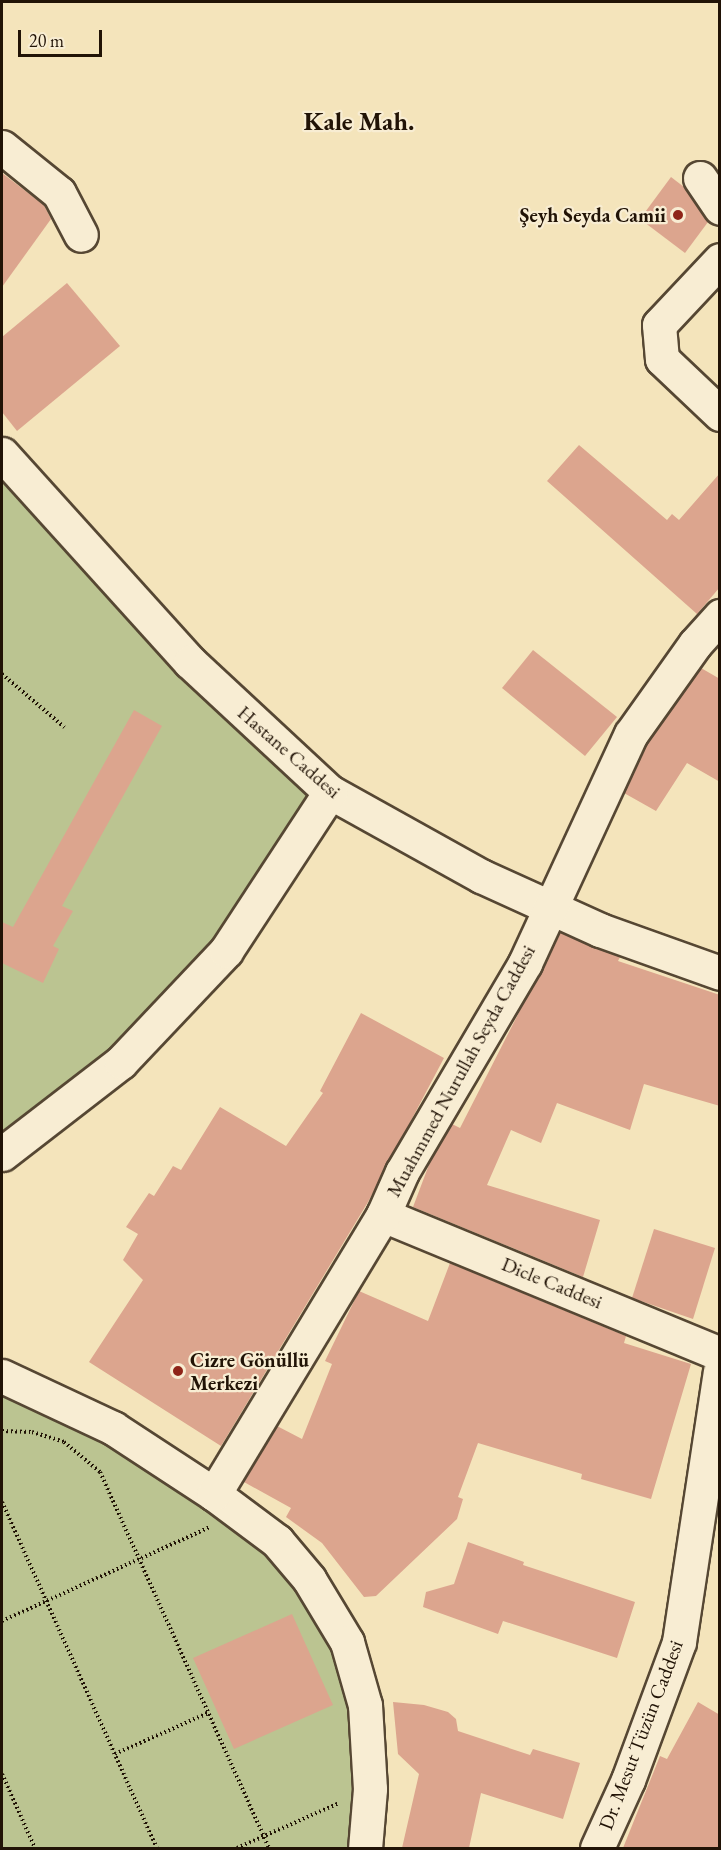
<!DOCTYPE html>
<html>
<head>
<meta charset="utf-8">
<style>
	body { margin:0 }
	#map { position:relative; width:721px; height:1850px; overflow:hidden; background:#f4e4bb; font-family:"EB Garamond",serif }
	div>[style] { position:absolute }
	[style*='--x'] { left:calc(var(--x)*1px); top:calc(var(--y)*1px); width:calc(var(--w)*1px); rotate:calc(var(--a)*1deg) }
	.green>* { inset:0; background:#bbc491 }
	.building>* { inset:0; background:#dca58e }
	.path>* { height:4px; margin-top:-2px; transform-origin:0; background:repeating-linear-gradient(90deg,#211306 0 1.5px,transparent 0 4.5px) }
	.roads { filter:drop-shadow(2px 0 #564733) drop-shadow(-2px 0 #564733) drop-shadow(0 2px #564733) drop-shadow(0 -2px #564733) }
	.minor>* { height:33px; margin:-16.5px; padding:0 16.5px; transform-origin:16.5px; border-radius:16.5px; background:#f8edd3 }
	.dots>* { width:16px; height:16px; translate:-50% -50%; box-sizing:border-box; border:3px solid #f8edd3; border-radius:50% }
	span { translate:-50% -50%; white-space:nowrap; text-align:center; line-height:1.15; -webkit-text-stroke:4.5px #f8edd3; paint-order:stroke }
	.poi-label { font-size:20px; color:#211306; font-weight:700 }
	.right { translate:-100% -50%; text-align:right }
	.left { translate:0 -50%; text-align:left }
	.street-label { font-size:20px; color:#211306 }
	.district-label { font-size:26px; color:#211306; font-weight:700 }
	.frame { position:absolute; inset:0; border:3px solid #211306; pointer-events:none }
	.scale { position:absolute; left:18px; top:30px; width:84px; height:27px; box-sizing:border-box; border:3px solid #211306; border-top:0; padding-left:8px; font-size:18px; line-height:21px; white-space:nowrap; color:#211306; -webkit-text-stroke:4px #f8edd3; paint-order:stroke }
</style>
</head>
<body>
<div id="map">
	<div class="green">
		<i style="clip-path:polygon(2px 454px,330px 792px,226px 951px,2px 1154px)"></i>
		<i style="clip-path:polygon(2px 1376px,214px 1494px,347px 1642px,365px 1848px,2px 1848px)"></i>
	</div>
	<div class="building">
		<i style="clip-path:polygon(2px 173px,44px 205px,51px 219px,2px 287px)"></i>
		<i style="clip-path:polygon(671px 177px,684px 187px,708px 222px,685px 253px,640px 219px)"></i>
		<i style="clip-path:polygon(67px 283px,120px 346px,17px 431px,2px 412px,2px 337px)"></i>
		<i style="clip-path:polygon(579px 445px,667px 520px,672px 514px,679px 520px,720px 473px,720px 587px,697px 614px,547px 481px)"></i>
		<i style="clip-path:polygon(533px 650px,617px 717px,585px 756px,502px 688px)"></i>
		<i style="clip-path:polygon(701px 668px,720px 679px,720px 782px,687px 763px,656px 811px,624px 793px,647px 743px)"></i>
		<i style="clip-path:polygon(134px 710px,162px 726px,62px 906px,73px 911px,53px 946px,59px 949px,43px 983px,2px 963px,2px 922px,13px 927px)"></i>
		<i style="clip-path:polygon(560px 932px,620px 957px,618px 961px,720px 995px,720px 1106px,644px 1084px,630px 1130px,557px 1103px,541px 1143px,511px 1130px,487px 1185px,600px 1220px,583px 1277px,413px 1207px,430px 1162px,452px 1124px,460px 1128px)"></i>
		<i style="clip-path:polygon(361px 1013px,444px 1058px,368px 1202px,221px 1446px,89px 1362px,143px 1280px,123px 1260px,138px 1234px,126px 1227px,149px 1193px,154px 1196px,173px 1166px,181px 1170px,220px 1107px,286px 1146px,323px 1093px,320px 1091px)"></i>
		<i style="clip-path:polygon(654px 1229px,715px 1248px,693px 1319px,632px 1298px)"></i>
		<i style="clip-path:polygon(450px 1263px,626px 1336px,624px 1343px,691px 1364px,651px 1499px,581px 1479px,582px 1474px,478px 1443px,458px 1497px,463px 1499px,457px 1519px,376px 1596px,364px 1597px,322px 1543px,286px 1517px,291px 1508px,244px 1482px,277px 1426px,302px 1439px,332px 1364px,325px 1361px,359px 1291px,428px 1321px)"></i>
		<i style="clip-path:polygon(468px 1542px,524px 1562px,523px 1565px,635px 1602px,617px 1658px,503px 1621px,498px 1634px,423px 1607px,426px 1592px,454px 1584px)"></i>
		<i style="clip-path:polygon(292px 1614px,333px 1705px,234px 1749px,193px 1658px)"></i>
		<i style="clip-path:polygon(393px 1702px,424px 1705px,448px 1712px,456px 1719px,458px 1731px,530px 1755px,533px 1749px,580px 1763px,563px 1819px,481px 1793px,469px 1848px,402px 1848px,419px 1774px,398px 1754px)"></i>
		<i style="clip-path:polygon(698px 1702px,720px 1715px,720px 1848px,623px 1848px,660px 1756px,667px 1759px)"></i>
	</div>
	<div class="path">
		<i style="--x:2;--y:674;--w:82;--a:40.5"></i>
		<i style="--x:2;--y:1431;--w:30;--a:2"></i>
		<i style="--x:32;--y:1432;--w:34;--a:17"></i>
		<i style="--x:64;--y:1442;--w:47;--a:39.8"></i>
		<i style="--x:100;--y:1472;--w:412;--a:65.8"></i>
		<i style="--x:2;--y:1502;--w:379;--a:65.9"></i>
		<i style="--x:2;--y:1621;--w:228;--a:-24.3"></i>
		<i style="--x:115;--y:1754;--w:102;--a:-23.8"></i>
		<i style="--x:2;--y:1774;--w:81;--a:66"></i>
		<i style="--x:237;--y:1848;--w:111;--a:-23.8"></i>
	</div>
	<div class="roads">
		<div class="minor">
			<i style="--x:2;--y:147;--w:73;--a:38.9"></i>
			<i style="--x:59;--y:193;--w:47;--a:62.4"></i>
			<i style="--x:700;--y:178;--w:36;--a:56"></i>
			<i style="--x:720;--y:260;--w:89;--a:133.2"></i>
			<i style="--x:659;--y:325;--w:34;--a:85"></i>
			<i style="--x:662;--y:359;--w:80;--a:43.5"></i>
			<i style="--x:2;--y:454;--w:280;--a:47.9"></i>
			<i style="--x:190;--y:662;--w:191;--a:42.9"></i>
			<i style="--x:330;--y:792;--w:173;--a:29.1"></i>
			<i style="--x:481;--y:876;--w:131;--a:24.4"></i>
			<i style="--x:600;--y:930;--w:127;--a:19.7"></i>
			<i style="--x:2;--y:1154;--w:150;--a:-37.7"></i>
			<i style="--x:121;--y:1062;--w:153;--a:-46.6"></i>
			<i style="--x:226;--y:951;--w:190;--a:-56.8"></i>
			<i style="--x:383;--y:1215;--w:365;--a:22.4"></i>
			<i style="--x:2;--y:1376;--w:123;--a:25.1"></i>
			<i style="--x:113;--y:1428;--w:121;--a:33.2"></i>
			<i style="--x:214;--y:1494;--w:79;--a:36.7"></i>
			<i style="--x:277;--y:1541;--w:50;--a:49.9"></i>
			<i style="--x:309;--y:1579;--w:74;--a:58.9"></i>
			<i style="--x:347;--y:1642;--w:66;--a:74.1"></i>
			<i style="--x:365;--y:1705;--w:84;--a:86.6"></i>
			<i style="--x:370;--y:1789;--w:59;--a:94.8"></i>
			<i style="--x:214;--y:1494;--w:326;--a:-58.8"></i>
			<i style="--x:383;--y:1215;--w:47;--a:-66.2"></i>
			<i style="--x:402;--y:1172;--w:243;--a:-59.5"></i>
			<i style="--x:525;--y:963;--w:252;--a:-65.2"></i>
			<i style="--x:631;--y:734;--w:110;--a:-54.6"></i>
			<i style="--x:695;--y:644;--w:38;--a:-48"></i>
			<i style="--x:597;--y:1848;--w:75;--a:-65.5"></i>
			<i style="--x:628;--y:1780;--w:147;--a:-69.7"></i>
			<i style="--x:679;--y:1642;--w:273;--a:-81.4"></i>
		</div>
	</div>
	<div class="dots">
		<i style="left:678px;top:215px;background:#8f2418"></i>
		<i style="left:178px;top:1371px;background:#8f2418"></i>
	</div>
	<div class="poi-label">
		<span class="right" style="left:666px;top:215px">Şeyh Seyda Camii</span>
		<span class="left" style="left:190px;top:1372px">Cizre Gönüllü<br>Merkezi</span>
	</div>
	<div class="street-label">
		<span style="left:289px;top:752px;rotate:41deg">Hastane Caddesi</span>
		<span style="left:461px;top:1071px;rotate:-61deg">Muahmmed Nurullah Seyda Caddesi</span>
		<span style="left:552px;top:1283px;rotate:22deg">Dicle Caddesi</span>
		<span style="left:641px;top:1735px;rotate:-69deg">Dr. Mesut Tüzün Caddesi</span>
	</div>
	<div class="district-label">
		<span style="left:359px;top:122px">Kale Mah.</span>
	</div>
	<div class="frame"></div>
	<div class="scale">20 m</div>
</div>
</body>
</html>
